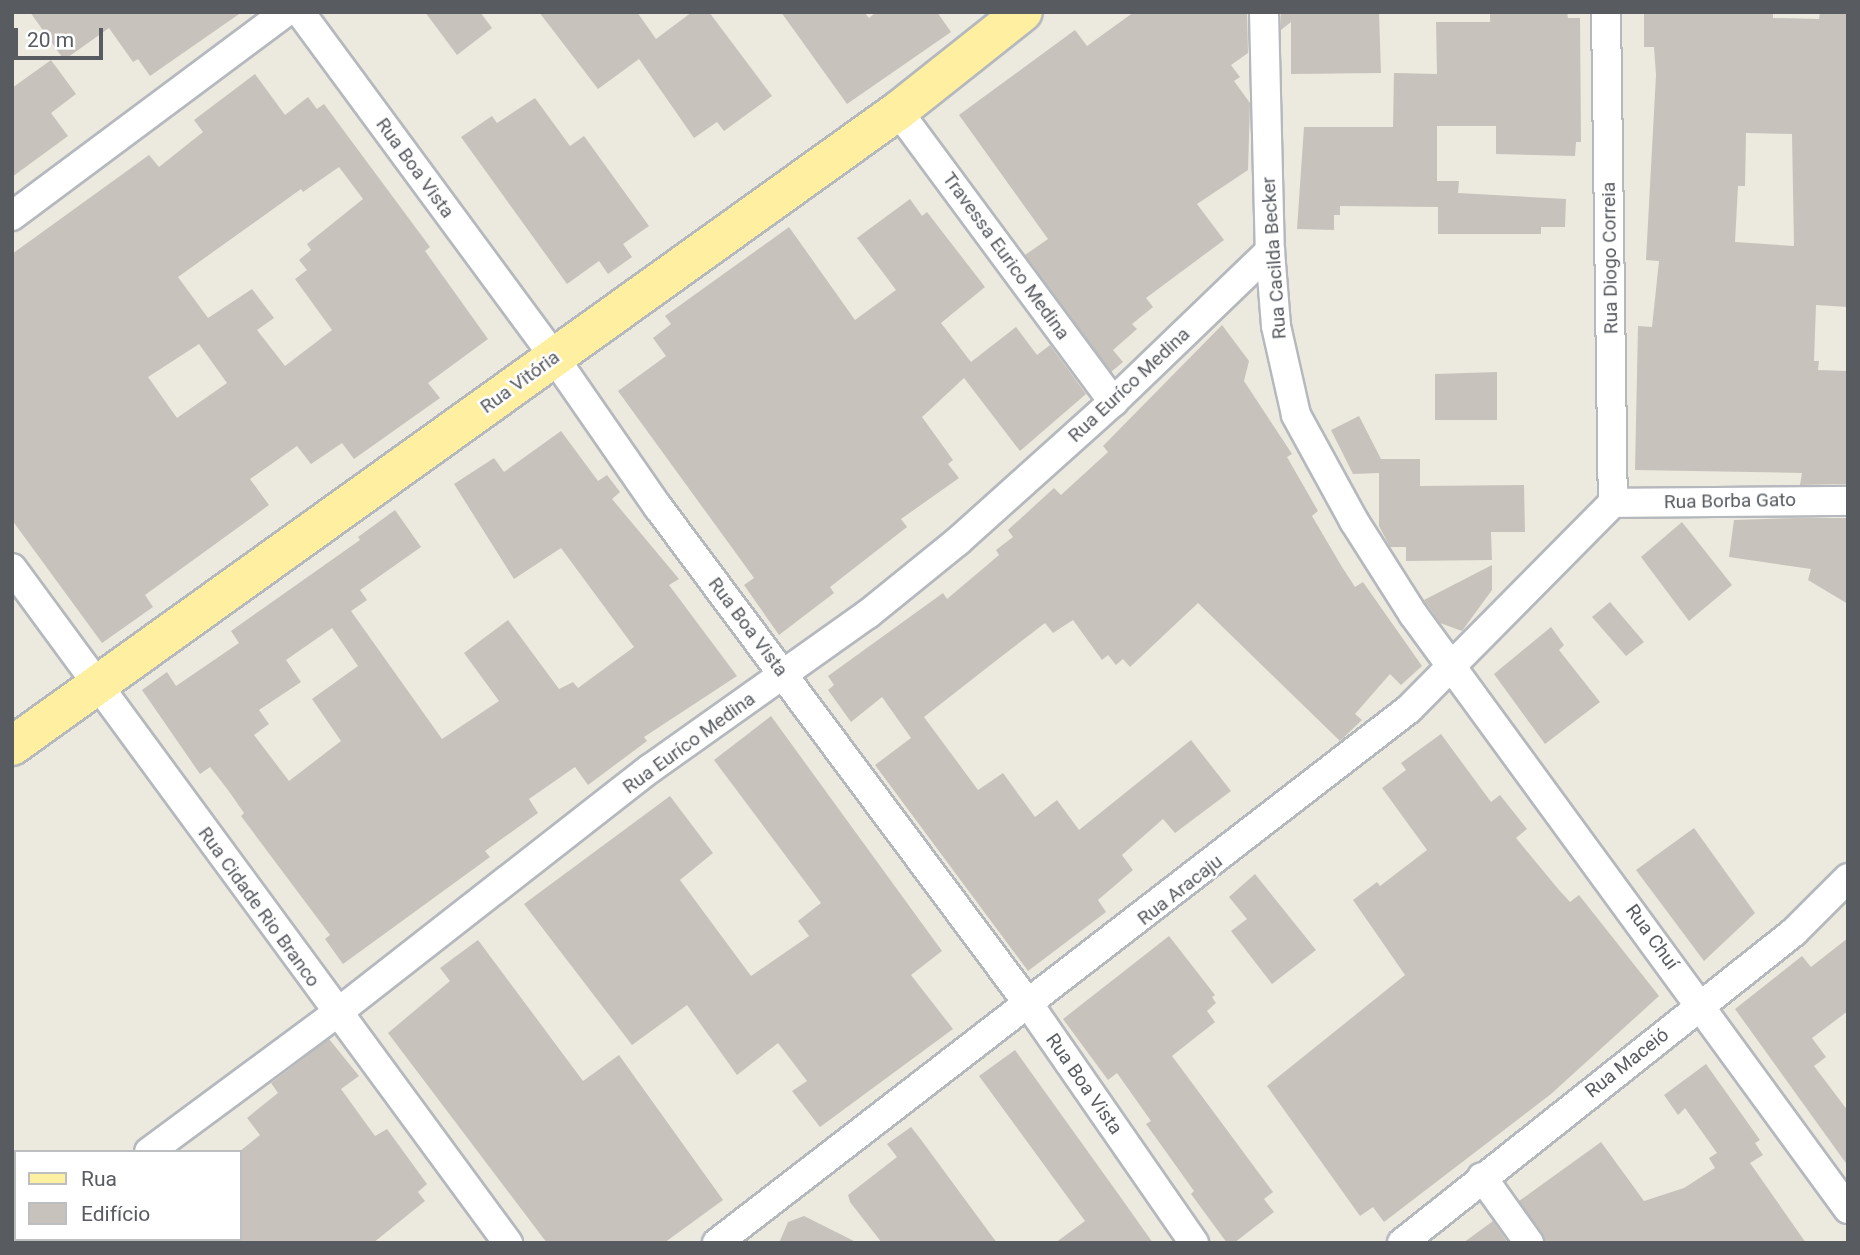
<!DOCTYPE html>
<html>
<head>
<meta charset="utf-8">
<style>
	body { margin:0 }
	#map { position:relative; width:1860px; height:1255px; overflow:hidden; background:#ece9df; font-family:Roboto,sans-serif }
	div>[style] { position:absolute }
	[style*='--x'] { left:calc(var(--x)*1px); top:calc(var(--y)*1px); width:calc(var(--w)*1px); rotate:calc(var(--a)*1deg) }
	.building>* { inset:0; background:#c7c3bc }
	.roads { filter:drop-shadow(2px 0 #b5b8bd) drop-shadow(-2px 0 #b5b8bd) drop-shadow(0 2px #b5b8bd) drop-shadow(0 -2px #b5b8bd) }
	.minor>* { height:28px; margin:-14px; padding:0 14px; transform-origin:14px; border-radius:14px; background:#fff }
	.primary>* { height:38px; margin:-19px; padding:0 19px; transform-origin:19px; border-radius:19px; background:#ffefa1 }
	span { translate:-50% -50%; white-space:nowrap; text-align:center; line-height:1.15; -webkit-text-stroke:5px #fff; paint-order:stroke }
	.street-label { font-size:19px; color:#585c61 }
	.frame { position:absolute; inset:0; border:14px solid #585c61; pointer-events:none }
	.legend { position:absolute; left:14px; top:1150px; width:228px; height:91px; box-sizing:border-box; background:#fff; border:2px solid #bcbec0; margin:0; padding:9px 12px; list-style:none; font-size:21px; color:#585c61 }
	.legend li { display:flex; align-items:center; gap:14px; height:35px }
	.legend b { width:35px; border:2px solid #bcbec0 }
	.scale { position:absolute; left:14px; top:28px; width:89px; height:32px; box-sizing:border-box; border:4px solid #585c61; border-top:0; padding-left:9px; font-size:21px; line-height:24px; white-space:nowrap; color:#585c61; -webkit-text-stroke:5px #fff; paint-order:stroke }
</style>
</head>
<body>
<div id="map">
	<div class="building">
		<i style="clip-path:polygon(30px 12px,242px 12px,150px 76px,138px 59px,133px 62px,109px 28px,64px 60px)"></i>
		<i style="clip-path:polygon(425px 12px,480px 12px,492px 28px,457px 55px)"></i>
		<i style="clip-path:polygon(539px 12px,637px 12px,656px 39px,692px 12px,709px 12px,772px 96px,724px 131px,717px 122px,694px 138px,639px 59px,598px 89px)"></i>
		<i style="clip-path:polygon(781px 12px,864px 12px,869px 18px,876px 12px,937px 12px,951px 32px,847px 104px)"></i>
		<i style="clip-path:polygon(1134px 12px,1247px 12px,1248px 53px,1231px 65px,1240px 77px,1234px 81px,1250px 103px,1248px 170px,1197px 204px,1224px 240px,1146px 298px,1153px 307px,1132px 324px,1137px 329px,1113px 350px,1123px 362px,1111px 372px,1025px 255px,1048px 239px,959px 115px,1075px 30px,1087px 46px)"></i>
		<i style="clip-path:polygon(1281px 12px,1379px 12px,1381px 73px,1291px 74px,1291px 22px,1281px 30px)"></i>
		<i style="clip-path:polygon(1490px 12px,1567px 12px,1568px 18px,1580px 18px,1581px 142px,1576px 142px,1575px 156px,1496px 154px,1496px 126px,1437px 126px,1437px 181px,1459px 181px,1458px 193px,1566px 199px,1565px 227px,1541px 227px,1541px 234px,1438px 234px,1438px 207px,1340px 206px,1340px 215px,1334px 215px,1334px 230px,1297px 229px,1304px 127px,1393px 127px,1394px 73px,1437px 74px,1436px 22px,1490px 22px)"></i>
		<i style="clip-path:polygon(evenodd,1644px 12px,1773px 12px,1773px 18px,1819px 19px,1820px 12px,1848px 12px,1848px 307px,1816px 305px,1814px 361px,1819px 361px,1818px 370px,1848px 371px,1848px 484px,1800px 485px,1802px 473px,1635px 470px,1638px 326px,1652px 327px,1659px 261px,1646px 260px,1656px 75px,1654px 47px,1644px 47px,1644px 12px,1746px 133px,1792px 134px,1794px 246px,1735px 242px,1738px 186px,1745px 186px,1746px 133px)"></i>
		<i style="clip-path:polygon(51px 60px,76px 94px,51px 113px,68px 136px,12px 177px,12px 88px)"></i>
		<i style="clip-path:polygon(evenodd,255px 74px,285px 115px,308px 97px,317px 109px,324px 104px,430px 247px,425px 251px,488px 339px,428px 383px,440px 398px,354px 459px,342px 443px,311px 464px,297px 446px,250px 479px,269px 505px,145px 595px,153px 607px,102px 643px,12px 520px,12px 254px,149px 155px,159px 167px,203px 132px,194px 120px,255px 74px,339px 167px,363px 199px,307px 244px,311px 250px,299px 260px,307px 270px,295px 279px,332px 330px,285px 366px,257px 330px,274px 318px,252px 289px,208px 318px,178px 277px,301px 189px,303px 192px,339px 167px,255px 74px,199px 344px,227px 383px,177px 418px,148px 377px,199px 344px)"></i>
		<i style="clip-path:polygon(535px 98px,570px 146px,584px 136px,649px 226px,623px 244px,632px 257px,608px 274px,599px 261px,567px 284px,461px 137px,492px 116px,497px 123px)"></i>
		<i style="clip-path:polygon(910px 199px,922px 216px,927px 212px,985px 287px,941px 323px,971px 362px,1016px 327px,1037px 355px,1050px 345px,1086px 394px,1020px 451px,964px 378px,922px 417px,953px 460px,948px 464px,959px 478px,901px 519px,907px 527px,830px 587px,834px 593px,779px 635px,744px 585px,754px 578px,618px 391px,666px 356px,653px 338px,671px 324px,665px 316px,789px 227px,855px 320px,896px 290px,857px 238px)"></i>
		<i style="clip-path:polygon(1222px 325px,1249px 361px,1244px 381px,1292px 454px,1287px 457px,1318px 511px,1312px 516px,1342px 567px,1355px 587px,1363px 582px,1422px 666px,1401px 685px,1390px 674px,1355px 714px,1362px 720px,1340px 741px,1198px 603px,1130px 667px,1123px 659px,1116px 665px,1108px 655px,1102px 660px,1073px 620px,1053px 633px,1045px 623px,993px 663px,924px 717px,978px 790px,1003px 773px,1035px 817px,1057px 800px,1079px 830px,1191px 740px,1231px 791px,1175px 833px,1163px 819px,1122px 855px,1133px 870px,1098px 900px,1106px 912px,1028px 971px,875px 765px,911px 738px,882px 697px,851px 722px,828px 690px,834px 685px,828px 676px,943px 593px,947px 599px,999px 555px,996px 550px,1013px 537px,1008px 530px,1054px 488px,1061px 495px,1108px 452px,1103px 446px)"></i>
		<i style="clip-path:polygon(1497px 372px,1497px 420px,1435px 420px,1435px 374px)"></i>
		<i style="clip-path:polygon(1359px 416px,1381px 459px,1420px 459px,1420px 486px,1524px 485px,1525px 532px,1491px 532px,1492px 560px,1406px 561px,1406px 547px,1390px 547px,1379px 526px,1379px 473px,1353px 474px,1331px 430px)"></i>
		<i style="clip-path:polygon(evenodd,561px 431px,598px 481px,607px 475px,620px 492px,612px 499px,679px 579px,669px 585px,737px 676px,644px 737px,647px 741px,588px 785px,575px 767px,529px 799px,538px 813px,485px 851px,490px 857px,343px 964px,325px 939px,330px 935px,241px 816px,244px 813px,228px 790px,210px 767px,200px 774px,142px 690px,167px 672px,176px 686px,239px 643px,231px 631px,360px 540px,358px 537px,395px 510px,421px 547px,360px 590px,367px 600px,351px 611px,442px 739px,499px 701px,464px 653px,508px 620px,559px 689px,573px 682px,578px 688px,634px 647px,561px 548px,514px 579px,454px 484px,494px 458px,504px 472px,561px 431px,332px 628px,358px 666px,312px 699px,341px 741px,289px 781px,254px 735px,269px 724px,259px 710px,301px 682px,286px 660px,332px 628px)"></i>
		<i style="clip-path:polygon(1797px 518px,1848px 518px,1848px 604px,1808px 580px,1811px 569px,1729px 557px,1734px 520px)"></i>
		<i style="clip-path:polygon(1682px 522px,1732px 585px,1689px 621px,1641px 557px)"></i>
		<i style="clip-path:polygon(1492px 565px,1492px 590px,1462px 631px,1440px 623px,1424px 600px)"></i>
		<i style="clip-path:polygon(1610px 602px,1644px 642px,1626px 656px,1592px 617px)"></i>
		<i style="clip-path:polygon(1551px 627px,1564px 645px,1559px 650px,1600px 702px,1545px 744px,1494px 674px)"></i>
		<i style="clip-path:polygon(771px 716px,942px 951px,911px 975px,953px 1029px,820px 1127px,792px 1091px,807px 1081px,778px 1043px,737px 1075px,687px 1005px,632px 1045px,524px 904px,670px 796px,713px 853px,680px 880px,751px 976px,809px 936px,798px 921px,821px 903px,714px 760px)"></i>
		<i style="clip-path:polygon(1441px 734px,1491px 802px,1500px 795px,1527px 829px,1516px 838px,1559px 890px,1570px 902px,1579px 895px,1659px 996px,1551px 1094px,1384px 1222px,1373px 1207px,1360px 1216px,1267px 1086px,1405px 975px,1353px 900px,1377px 882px,1380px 886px,1427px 850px,1382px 788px,1406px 770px,1401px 763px)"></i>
		<i style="clip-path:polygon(1694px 828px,1755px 913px,1704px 961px,1636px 870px)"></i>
		<i style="clip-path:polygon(1255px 874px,1316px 950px,1272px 984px,1231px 931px,1247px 919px,1229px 897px)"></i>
		<i style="clip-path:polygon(1169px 936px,1215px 995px,1212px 997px,1216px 1003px,1207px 1011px,1215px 1022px,1172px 1056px,1273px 1192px,1264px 1199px,1274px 1212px,1234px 1243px,1227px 1243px,1191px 1194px,1194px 1191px,1146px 1124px,1151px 1121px,1117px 1073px,1108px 1080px,1063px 1019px)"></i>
		<i style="clip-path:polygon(1848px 938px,1848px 1011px,1812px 1038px,1826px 1057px,1814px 1066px,1848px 1111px,1848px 1166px,1735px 1009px,1802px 956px,1811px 967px)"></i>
		<i style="clip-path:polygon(478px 940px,583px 1081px,619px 1055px,723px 1200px,664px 1243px,547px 1243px,388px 1033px,450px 981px,440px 968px)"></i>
		<i style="clip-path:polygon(329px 1039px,359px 1076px,341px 1089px,375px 1136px,387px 1129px,427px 1184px,418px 1192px,425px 1201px,373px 1243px,240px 1243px,240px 1151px,260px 1135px,247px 1118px,278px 1093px,271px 1083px)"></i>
		<i style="clip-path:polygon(1015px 1050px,1119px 1195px,1153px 1243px,1055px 1243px,1085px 1221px,979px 1076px)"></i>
		<i style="clip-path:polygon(1706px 1064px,1760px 1140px,1755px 1143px,1763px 1155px,1750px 1163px,1806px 1243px,1545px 1243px,1519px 1201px,1601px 1142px,1644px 1201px,1684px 1188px,1715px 1168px,1709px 1158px,1717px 1153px,1685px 1108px,1678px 1115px,1664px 1095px)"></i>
		<i style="clip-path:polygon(911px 1127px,919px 1137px,997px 1243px,882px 1243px,850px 1202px,848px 1195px,897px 1157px,887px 1144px)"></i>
		<i style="clip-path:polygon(804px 1216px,858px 1243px,779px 1243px,788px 1222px)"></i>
		<i style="clip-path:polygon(1493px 1221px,1508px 1243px,1463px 1243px)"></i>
	</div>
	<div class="roads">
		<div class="minor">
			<i style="--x:300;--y:12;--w:428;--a:53.6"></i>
			<i style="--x:554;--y:357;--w:183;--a:55.3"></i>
			<i style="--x:658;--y:507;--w:622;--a:53.3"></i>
			<i style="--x:1030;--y:1006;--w:288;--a:55.3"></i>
			<i style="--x:1264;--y:12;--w:239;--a:88.6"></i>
			<i style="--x:1270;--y:251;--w:75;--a:85.4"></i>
			<i style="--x:1276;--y:326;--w:91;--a:77.3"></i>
			<i style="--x:1296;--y:415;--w:121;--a:61.3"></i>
			<i style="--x:1354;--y:521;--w:110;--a:57.6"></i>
			<i style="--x:1413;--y:614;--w:737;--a:53.83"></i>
			<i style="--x:1606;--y:12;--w:491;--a:89.2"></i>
			<i style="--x:898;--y:111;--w:362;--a:53.5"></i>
			<i style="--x:12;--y:216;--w:342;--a:-36.7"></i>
			<i style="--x:1613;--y:503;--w:235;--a:-0.5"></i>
			<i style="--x:12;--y:568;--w:838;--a:53.69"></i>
			<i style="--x:149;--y:1152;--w:234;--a:-36.5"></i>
			<i style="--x:337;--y:1013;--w:398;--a:-38"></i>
			<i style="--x:651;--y:768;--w:266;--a:-35.4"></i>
			<i style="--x:868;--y:614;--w:116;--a:-39"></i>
			<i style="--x:958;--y:541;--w:208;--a:-41.9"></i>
			<i style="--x:1113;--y:402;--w:218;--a:-43.9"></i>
			<i style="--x:1482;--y:1177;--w:81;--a:54.5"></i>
			<i style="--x:26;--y:1243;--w:6;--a:-39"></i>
			<i style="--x:717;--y:1243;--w:874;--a:-37.66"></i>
			<i style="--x:1409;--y:709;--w:290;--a:-45.3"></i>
			<i style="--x:1402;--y:1243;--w:500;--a:-38.43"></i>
			<i style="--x:1794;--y:932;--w:76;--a:-45"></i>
		</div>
		<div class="primary">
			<i style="--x:12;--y:746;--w:1090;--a:-35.63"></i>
			<i style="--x:898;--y:111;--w:159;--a:-38.4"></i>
		</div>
	</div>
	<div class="street-label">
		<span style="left:415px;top:168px;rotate:54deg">Rua Boa Vista</span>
		<span style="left:1006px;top:256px;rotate:54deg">Travessa Eurico Medina</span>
		<span style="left:1274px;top:258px;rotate:-94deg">Rua Cacilda Becker</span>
		<span style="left:1610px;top:258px;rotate:-91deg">Rua Diogo Correia</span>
		<span style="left:520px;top:382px;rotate:-36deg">Rua Vitória</span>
		<span style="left:1129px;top:385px;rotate:-43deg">Rua Euríco Medina</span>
		<span style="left:1730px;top:501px;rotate:-1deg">Rua Borba Gato</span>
		<span style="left:748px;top:627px;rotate:53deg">Rua Boa Vista</span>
		<span style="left:689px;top:743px;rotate:-36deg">Rua Euríco Medina</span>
		<span style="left:1180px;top:890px;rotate:-38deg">Rua Aracaju</span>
		<span style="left:259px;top:907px;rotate:54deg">Rua Cidade Rio Branco</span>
		<span style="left:1652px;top:937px;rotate:54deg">Rua Chuí</span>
		<span style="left:1627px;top:1063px;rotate:-38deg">Rua Maceió</span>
		<span style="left:1084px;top:1084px;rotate:55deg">Rua Boa Vista</span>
	</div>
	<div class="frame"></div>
	<ul class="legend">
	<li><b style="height:9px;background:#ffefa1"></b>Rua</li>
	<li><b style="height:19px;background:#c7c3bc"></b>Edifício</li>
	</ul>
	<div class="scale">20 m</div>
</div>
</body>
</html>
